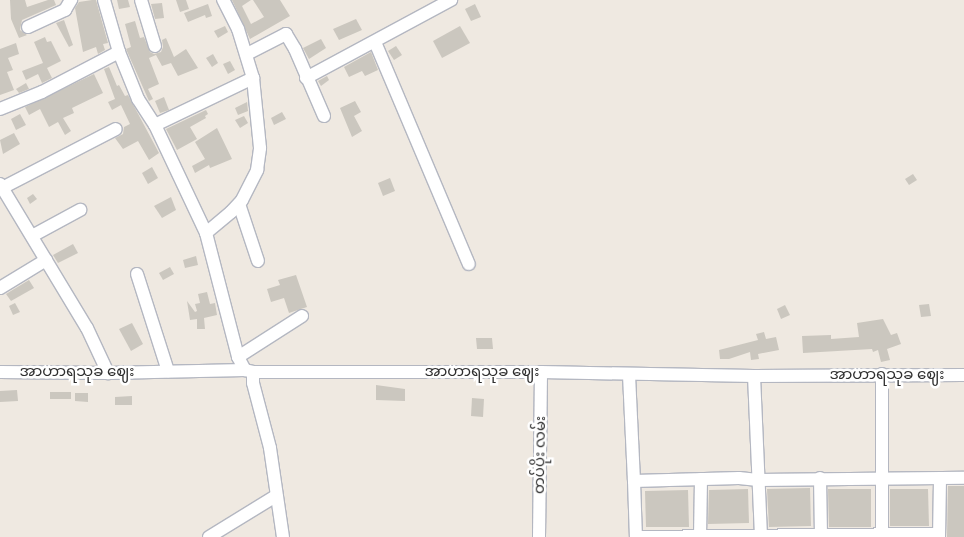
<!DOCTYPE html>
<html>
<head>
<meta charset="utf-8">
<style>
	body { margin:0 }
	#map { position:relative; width:964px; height:537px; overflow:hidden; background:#efe9e1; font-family:Rubik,"Noto Sans Myanmar",sans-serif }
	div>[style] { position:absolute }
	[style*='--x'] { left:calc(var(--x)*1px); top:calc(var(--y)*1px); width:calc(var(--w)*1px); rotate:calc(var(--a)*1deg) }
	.building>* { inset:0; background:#cbc7bf }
	.roads { filter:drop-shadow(1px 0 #b4b7c1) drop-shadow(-1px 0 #b4b7c1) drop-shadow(0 1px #b4b7c1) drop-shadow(0 -1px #b4b7c1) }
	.minor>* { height:12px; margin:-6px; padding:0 6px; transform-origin:6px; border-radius:6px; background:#fff }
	span { translate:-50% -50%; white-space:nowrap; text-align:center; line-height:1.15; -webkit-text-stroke:5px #fff; paint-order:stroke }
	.street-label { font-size:15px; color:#2e2e2e }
</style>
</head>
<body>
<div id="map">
	<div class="building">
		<i style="clip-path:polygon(10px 0,25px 0,27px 7px,48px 0,54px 0,56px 5px,22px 20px,20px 30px,27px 35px,19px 38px,11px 19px)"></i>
		<i style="clip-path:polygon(92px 0,96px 0,108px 43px,103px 44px,105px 50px,98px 54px,96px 47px,83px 52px,75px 8px,79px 2px)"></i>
		<i style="clip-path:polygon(117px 0,128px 0,130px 7px,119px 9px)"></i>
		<i style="clip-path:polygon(176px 0,186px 0,189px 9px,180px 12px)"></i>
		<i style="clip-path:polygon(232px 0,251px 0,242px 6px,251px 24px,264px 17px,253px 0,280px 0,290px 16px,250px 39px)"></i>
		<i style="clip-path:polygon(162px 3px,164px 18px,155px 19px,151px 4px)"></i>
		<i style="clip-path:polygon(208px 4px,212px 16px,206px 18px,205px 15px,188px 22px,184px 13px)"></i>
		<i style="clip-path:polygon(475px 4px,481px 17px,471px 21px,465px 9px)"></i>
		<i style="clip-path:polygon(356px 19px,362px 30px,339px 40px,333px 29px)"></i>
		<i style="clip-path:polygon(64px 20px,73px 45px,69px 47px,56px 23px)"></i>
		<i style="clip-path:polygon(135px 21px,140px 38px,144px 37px,150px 52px,154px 54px,161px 52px,163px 47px,162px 40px,166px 38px,174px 57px,186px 49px,198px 68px,178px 76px,171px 63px,162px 66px,156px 55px,149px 58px,159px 84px,148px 89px,153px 99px,149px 101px,126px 49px,131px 47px,125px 24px)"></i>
		<i style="clip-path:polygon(225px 26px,228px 32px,218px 38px,214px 31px)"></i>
		<i style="clip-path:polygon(460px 26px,470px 43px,442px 58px,433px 41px)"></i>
		<i style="clip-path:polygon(45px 37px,47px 42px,51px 41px,61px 61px,47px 68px,52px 78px,42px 83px,38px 74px,26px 80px,22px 71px,43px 63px,34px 42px)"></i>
		<i style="clip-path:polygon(321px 39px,326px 48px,309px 59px,303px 48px)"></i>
		<i style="clip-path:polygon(16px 43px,19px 54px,8px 58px,13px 70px,7px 72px,14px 90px,0 95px,0 49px)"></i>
		<i style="clip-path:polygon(396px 46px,402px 55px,394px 60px,388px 51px)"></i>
		<i style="clip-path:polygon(371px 52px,378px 70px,365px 76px,362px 71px,349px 77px,344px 67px)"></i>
		<i style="clip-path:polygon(213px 54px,218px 63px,212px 67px,206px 58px)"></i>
		<i style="clip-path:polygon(230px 61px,235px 70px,228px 74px,223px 64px)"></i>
		<i style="clip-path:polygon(109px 67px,117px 86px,119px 85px,125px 96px,128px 95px,159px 153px,149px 160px,138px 141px,123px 149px,115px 138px,123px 134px,124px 127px,130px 124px,121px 105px,112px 110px,108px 102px,115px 99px,104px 69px)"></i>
		<i style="clip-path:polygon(94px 74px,103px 93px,72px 108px,74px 113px,63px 118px,71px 131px,65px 135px,58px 122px,49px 127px,40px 109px,29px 115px,25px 107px)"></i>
		<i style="clip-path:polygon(327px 76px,329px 80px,321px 86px,318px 81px)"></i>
		<i style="clip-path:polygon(26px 83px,29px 89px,19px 93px,16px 89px)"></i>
		<i style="clip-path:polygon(164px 97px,169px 110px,160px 113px,155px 101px)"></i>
		<i style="clip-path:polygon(355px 101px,361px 112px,354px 116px,362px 131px,352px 137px,340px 108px)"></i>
		<i style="clip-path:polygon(247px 102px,248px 111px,238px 115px,235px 108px)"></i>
		<i style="clip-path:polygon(206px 110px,208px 114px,205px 116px,206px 118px,190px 127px,197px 139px,177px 150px,166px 129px)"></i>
		<i style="clip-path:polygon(282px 112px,286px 119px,274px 125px,271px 118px)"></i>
		<i style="clip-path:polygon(20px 114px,26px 125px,16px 130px,11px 119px)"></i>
		<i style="clip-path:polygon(244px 116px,248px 123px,240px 128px,235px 120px)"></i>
		<i style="clip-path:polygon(217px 128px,232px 159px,210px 168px,209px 165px,195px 173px,192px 166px,205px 159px,195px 142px)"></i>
		<i style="clip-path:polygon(14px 133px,20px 144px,3px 154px,0 140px)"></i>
		<i style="clip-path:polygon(152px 167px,158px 178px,148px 184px,142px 173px)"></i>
		<i style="clip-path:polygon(913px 174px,917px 180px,909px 185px,905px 179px)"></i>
		<i style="clip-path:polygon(390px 178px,395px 191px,383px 196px,378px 183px)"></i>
		<i style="clip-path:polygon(33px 194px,37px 199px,30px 204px,27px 198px)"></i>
		<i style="clip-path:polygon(171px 197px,176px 210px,162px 218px,154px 206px)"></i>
		<i style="clip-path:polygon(73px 244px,78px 253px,58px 263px,53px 255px)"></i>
		<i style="clip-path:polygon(196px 256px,198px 265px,185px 268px,183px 260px)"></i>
		<i style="clip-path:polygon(170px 267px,174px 274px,163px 280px,159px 273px)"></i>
		<i style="clip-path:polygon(296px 275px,307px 307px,289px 313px,284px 298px,271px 302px,267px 289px,280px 285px,278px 280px)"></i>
		<i style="clip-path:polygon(29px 280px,34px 288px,11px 301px,6px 294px)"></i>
		<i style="clip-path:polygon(207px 292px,210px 304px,215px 303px,217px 315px,204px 318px,205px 329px,197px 329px,197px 319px,190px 320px,187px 301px,195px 312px,197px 311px,195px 304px,200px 303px,198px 294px)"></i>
		<i style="clip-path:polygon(15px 303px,20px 312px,13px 315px,9px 306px)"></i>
		<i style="clip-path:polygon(929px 304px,931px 316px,921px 317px,919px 305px)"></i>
		<i style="clip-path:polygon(785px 305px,790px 315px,781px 319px,777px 309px)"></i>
		<i style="clip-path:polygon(883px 319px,891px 335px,897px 333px,901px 344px,887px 349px,890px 360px,881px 362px,878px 350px,873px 352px,872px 349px,803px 353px,802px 336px,831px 335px,831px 339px,859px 337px,857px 323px)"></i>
		<i style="clip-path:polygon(132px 323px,143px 344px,131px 351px,119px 329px)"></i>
		<i style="clip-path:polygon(764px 332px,766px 339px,776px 337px,779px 350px,758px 354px,759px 359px,751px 360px,750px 352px,729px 359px,720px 359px,719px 350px,758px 340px,756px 334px)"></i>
		<i style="clip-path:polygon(476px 338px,492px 338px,493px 349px,477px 349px)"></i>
		<i style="clip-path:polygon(376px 385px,405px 389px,405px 401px,376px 400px)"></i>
		<i style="clip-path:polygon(17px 390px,18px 401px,0 402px,0 391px)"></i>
		<i style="clip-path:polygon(50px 392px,71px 392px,71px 399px,50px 399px)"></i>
		<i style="clip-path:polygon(75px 393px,88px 393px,88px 402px,75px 401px)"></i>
		<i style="clip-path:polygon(132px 396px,132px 405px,115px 405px,115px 397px)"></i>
		<i style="clip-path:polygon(472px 398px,484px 399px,483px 417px,471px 416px)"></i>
		<i style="clip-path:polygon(948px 486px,964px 486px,964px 537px,947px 537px)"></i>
		<i style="clip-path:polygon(810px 488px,811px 526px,769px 527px,767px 489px)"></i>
		<i style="clip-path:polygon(748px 489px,749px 523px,708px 524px,709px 490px)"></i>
		<i style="clip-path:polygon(828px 489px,871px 489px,871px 527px,829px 527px)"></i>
		<i style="clip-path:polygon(890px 489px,928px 489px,929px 526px,890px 526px)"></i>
		<i style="clip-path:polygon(688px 490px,689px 527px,646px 527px,645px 491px)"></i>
	</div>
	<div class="roads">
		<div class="minor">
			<i style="--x:104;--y:0;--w:54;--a:73.9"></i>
			<i style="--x:119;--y:52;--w:51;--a:68"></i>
			<i style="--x:138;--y:99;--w:31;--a:57"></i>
			<i style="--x:155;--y:125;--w:119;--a:64.7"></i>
			<i style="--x:206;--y:233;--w:128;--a:75.5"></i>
			<i style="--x:238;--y:357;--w:15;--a:62"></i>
			<i style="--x:141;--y:0;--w:48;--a:73.1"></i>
			<i style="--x:28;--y:27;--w:41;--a:-24.7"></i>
			<i style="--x:65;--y:10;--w:12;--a:-59"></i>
			<i style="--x:375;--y:42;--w:241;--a:67.1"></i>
			<i style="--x:247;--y:54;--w:44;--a:-27.1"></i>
			<i style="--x:286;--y:34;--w:17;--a:59"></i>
			<i style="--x:295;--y:49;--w:73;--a:66.6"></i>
			<i style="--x:306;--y:78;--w:165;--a:-28.3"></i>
			<i style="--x:0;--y:109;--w:45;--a:-22"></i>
			<i style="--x:42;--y:92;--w:87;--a:-27.5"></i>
			<i style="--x:155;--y:125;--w:109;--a:-25.6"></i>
			<i style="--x:0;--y:184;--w:168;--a:58.9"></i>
			<i style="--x:87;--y:328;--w:50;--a:65"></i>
			<i style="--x:2;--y:188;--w:128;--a:-27.4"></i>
			<i style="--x:239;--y:204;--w:60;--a:71.6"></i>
			<i style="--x:206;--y:233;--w:33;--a:-40"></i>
			<i style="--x:231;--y:212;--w:16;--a:-47"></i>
			<i style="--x:242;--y:200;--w:34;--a:-63"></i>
			<i style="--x:257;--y:170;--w:22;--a:-82"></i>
			<i style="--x:260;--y:148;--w:70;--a:-95.7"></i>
			<i style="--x:253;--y:78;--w:51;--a:-107"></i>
			<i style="--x:238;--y:29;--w:33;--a:-117"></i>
			<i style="--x:32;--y:236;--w:55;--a:-28.4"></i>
			<i style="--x:137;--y:274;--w:102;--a:72.3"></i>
			<i style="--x:0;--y:288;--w:54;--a:-31.3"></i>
			<i style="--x:238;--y:357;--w:76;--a:-32.6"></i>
			<i style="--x:0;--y:372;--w:108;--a:0.5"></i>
			<i style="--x:108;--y:373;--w:137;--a:-1.3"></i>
			<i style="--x:245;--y:370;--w:8;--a:14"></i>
			<i style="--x:253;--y:372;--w:288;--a:0"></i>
			<i style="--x:541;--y:372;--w:213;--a:1.1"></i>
			<i style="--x:754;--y:376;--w:210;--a:-0.3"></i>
			<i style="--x:253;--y:372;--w:11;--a:90"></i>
			<i style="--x:253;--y:383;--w:67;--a:75.3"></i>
			<i style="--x:270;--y:448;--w:90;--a:81.7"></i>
			<i style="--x:629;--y:375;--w:106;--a:87.3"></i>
			<i style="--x:634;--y:481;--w:105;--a:-1.6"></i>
			<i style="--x:739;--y:478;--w:19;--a:6"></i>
			<i style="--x:758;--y:480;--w:206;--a:-0.6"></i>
			<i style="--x:754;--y:376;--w:161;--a:87.5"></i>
			<i style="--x:820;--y:478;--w:59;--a:89"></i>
			<i style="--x:634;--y:481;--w:56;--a:88"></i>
			<i style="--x:209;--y:537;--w:79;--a:-31.5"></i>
			<i style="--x:539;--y:537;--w:165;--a:-89.3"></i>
			<i style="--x:636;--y:537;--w:303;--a:-0.6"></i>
			<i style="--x:700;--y:537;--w:58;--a:-89"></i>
			<i style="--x:882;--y:537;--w:163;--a:-90"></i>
			<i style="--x:939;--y:537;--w:59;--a:-89"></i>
		</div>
	</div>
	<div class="street-label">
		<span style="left:77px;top:372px">အာဟာရသုခ ဈေး</span>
		<span style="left:482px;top:372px">အာဟာရသုခ ဈေး</span>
		<span style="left:887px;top:375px">အာဟာရသုခ ဈေး</span>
		<span style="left:540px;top:455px;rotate:-89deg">တပ်ပိုး လမ်း</span>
	</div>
</div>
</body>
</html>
